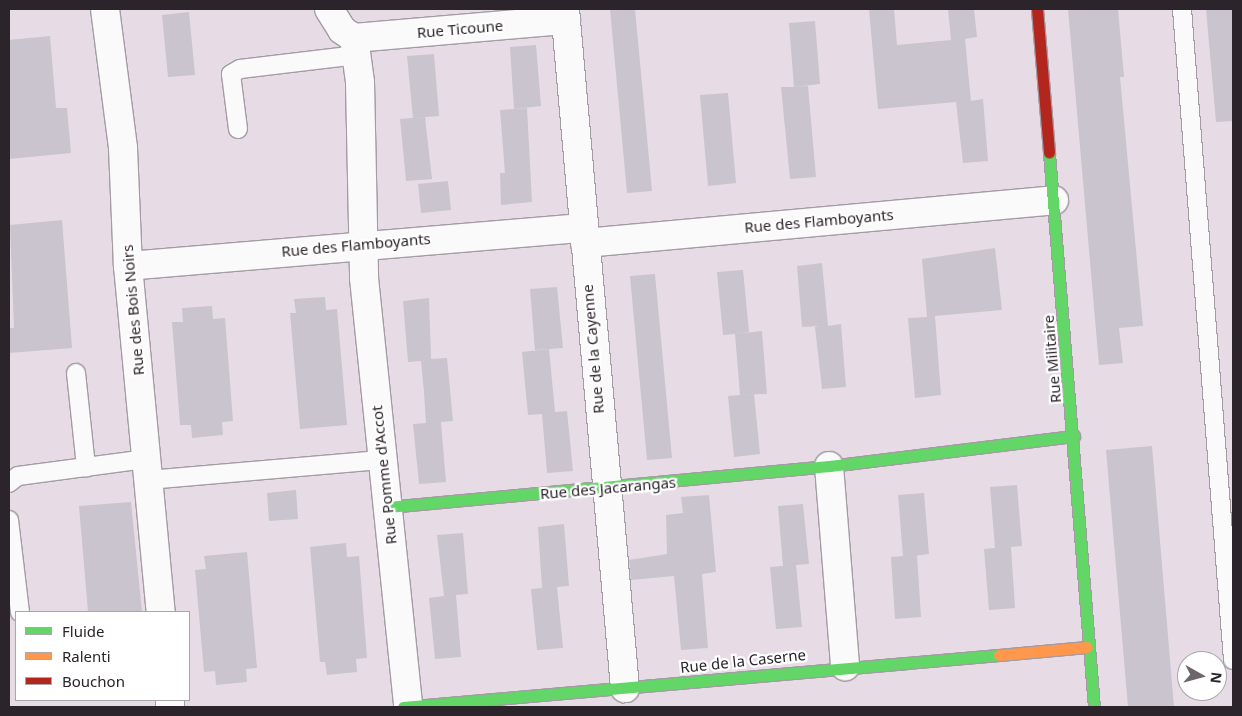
<!DOCTYPE html>
<html>
<head>
<meta charset="utf-8">
<style>
	body { margin:0 }
	#map { position:relative; width:1242px; height:716px; overflow:hidden; background:#e7dce6; font-family:"Noto Sans",sans-serif }
	div>[style] { position:absolute }
	[style*='--x'] { left:calc(var(--x)*1px); top:calc(var(--y)*1px); width:calc(var(--w)*1px); rotate:calc(var(--a)*1deg) }
	.building>* { inset:0; background:#c9c4cd }
	.roads { filter:drop-shadow(1px 0 #a39ca3) drop-shadow(-1px 0 #a39ca3) drop-shadow(0 1px #a39ca3) drop-shadow(0 -1px #a39ca3) }
	.lane>* { height:18px; margin:-9px; padding:0 9px; transform-origin:9px; border-radius:9px; background:#fbfafb }
	.street>* { height:28px; margin:-14px; padding:0 14px; transform-origin:14px; border-radius:14px; background:#fbfafb }
	.fast>* { height:11px; margin:-5.5px; padding:0 5.5px; transform-origin:5.5px; border-radius:5.5px; background:#63d668 }
	.slow>* { height:11px; margin:-5.5px; padding:0 5.5px; transform-origin:5.5px; border-radius:5.5px; background:#ff974d }
	.jam>* { height:11px; margin:-5.5px; padding:0 5.5px; transform-origin:5.5px; border-radius:5.5px; background:#b3261e }
	span { translate:-50% -50%; white-space:nowrap; text-align:center; line-height:1.15; -webkit-text-stroke:4.5px #fff; paint-order:stroke }
	.street-label { font-size:15px; color:#2b242a }
	.frame { position:absolute; inset:0; border:10px solid #2b242a; pointer-events:none }
	.legend { position:absolute; left:15px; top:611px; width:175px; height:90px; box-sizing:border-box; background:#fff; border:1px solid #aaa7aa; margin:0; padding:6px 9px; list-style:none; font-size:15px; color:#2b242a }
	.legend li { display:flex; align-items:center; gap:10px; height:25px }
	.legend b { width:25px; border:1px solid #aaa7aa }
	.north { position:absolute; left:1177px; top:651px; width:50px; height:50px; box-sizing:border-box; background:#fff; border:1px solid #aaa7aa; border-radius:50%; rotate:97deg; font-size:14px; font-weight:700; line-height:20px; text-align:center; color:#2b242a }
	.north::after { content:''; display:block; margin:auto; width:18px; height:22px; background:#6d646c; clip-path:polygon(50% 0,100% 100%,50% 72%,0 100%) }
</style>
</head>
<body>
<div id="map">
	<div class="building">
		<i style="clip-path:polygon(610px 9px,635px 9px,652px 191px,627px 193px)"></i>
		<i style="clip-path:polygon(869px 9px,894px 9px,897px 45px,951px 40px,948px 9px,974px 9px,977px 37px,965px 39px,968px 71px,971px 101px,983px 99px,988px 161px,963px 163px,956px 102px,878px 109px)"></i>
		<i style="clip-path:polygon(1068px 9px,1118px 9px,1124px 77px,1120px 77px,1143px 326px,1119px 328px,1123px 363px,1099px 365px)"></i>
		<i style="clip-path:polygon(1206px 9px,1233px 9px,1233px 121px,1216px 122px)"></i>
		<i style="clip-path:polygon(189px 12px,195px 75px,168px 77px,162px 15px)"></i>
		<i style="clip-path:polygon(815px 21px,820px 84px,794px 87px,808px 86px,816px 177px,790px 179px,781px 87px,794px 87px,789px 23px)"></i>
		<i style="clip-path:polygon(50px 36px,56px 108px,67px 108px,71px 153px,9px 159px,9px 40px)"></i>
		<i style="clip-path:polygon(536px 45px,541px 106px,514px 109px,510px 47px)"></i>
		<i style="clip-path:polygon(434px 54px,439px 116px,413px 118px,407px 56px)"></i>
		<i style="clip-path:polygon(728px 93px,736px 183px,708px 186px,700px 95px)"></i>
		<i style="clip-path:polygon(527px 108px,532px 202px,501px 205px,500px 173px,505px 173px,500px 110px)"></i>
		<i style="clip-path:polygon(425px 117px,432px 179px,406px 181px,400px 119px)"></i>
		<i style="clip-path:polygon(448px 181px,451px 210px,421px 213px,418px 184px)"></i>
		<i style="clip-path:polygon(62px 220px,72px 348px,9px 353px,9px 328px,14px 328px,10px 225px)"></i>
		<i style="clip-path:polygon(995px 248px,1002px 310px,935px 316px,941px 395px,915px 398px,908px 318px,927px 317px,922px 259px)"></i>
		<i style="clip-path:polygon(822px 263px,828px 326px,841px 324px,846px 387px,822px 389px,815px 327px,820px 326px,802px 327px,797px 266px)"></i>
		<i style="clip-path:polygon(743px 270px,749px 332px,735px 334px,762px 331px,767px 394px,740px 395px,735px 334px,723px 335px,717px 272px)"></i>
		<i style="clip-path:polygon(655px 274px,672px 458px,647px 460px,630px 276px)"></i>
		<i style="clip-path:polygon(557px 287px,563px 348px,535px 350px,530px 289px)"></i>
		<i style="clip-path:polygon(325px 297px,326px 310px,337px 309px,347px 425px,300px 429px,290px 313px,296px 313px,294px 299px)"></i>
		<i style="clip-path:polygon(429px 298px,431px 359px,447px 358px,453px 421px,441px 422px,446px 482px,419px 484px,413px 424px,426px 423px,424px 392px,421px 361px,408px 362px,403px 301px)"></i>
		<i style="clip-path:polygon(212px 306px,213px 319px,225px 318px,233px 421px,222px 422px,223px 435px,192px 438px,191px 425px,180px 425px,172px 322px,183px 322px,182px 308px)"></i>
		<i style="clip-path:polygon(549px 349px,555px 412px,567px 411px,573px 471px,547px 473px,542px 414px,528px 415px,522px 352px)"></i>
		<i style="clip-path:polygon(754px 394px,760px 454px,734px 457px,728px 396px)"></i>
		<i style="clip-path:polygon(1152px 446px,1174px 707px,1128px 707px,1106px 450px)"></i>
		<i style="clip-path:polygon(1017px 485px,1022px 546px,1011px 547px,1015px 608px,989px 610px,984px 549px,995px 548px,990px 487px)"></i>
		<i style="clip-path:polygon(296px 490px,298px 519px,269px 521px,267px 493px)"></i>
		<i style="clip-path:polygon(924px 493px,929px 554px,914px 556px,917px 555px,921px 617px,895px 619px,891px 557px,903px 556px,898px 495px)"></i>
		<i style="clip-path:polygon(709px 495px,716px 572px,702px 574px,708px 648px,681px 650px,674px 576px,631px 580px,629px 560px,667px 554px,666px 515px,683px 513px,681px 497px)"></i>
		<i style="clip-path:polygon(131px 502px,142px 612px,88px 612px,79px 506px)"></i>
		<i style="clip-path:polygon(803px 504px,809px 564px,796px 565px,802px 627px,776px 629px,770px 567px,783px 566px,778px 506px)"></i>
		<i style="clip-path:polygon(564px 524px,569px 586px,557px 587px,563px 648px,537px 650px,531px 589px,542px 588px,538px 527px)"></i>
		<i style="clip-path:polygon(463px 533px,468px 594px,456px 595px,461px 657px,435px 659px,429px 598px,444px 596px,437px 535px)"></i>
		<i style="clip-path:polygon(346px 543px,347px 557px,359px 556px,367px 658px,356px 659px,357px 672px,327px 675px,325px 662px,320px 662px,310px 547px)"></i>
		<i style="clip-path:polygon(247px 552px,257px 668px,246px 669px,247px 682px,216px 685px,215px 671px,204px 672px,195px 570px,206px 569px,204px 556px)"></i>
	</div>
	<div class="roads">
		<div class="lane">
			<i style="--x:1182;--y:9;--w:653;--a:85.52"></i>
			<i style="--x:238;--y:129;--w:55;--a:-97.3"></i>
			<i style="--x:231;--y:74;--w:10;--a:-29"></i>
			<i style="--x:240;--y:69;--w:118;--a:-6.8"></i>
			<i style="--x:76;--y:373;--w:95;--a:83.9"></i>
			<i style="--x:148;--y:480;--w:236;--a:-4.9"></i>
			<i style="--x:9;--y:483;--w:11;--a:-38"></i>
			<i style="--x:18;--y:476;--w:128;--a:-7.6"></i>
			<i style="--x:9;--y:520;--w:93;--a:83.2"></i>
		</div>
		<div class="street">
			<i style="--x:105;--y:9;--w:140;--a:82.6"></i>
			<i style="--x:123;--y:148;--w:118;--a:87.6"></i>
			<i style="--x:128;--y:266;--w:348;--a:84.6"></i>
			<i style="--x:329;--y:9;--w:25;--a:58"></i>
			<i style="--x:342;--y:30;--w:14;--a:34"></i>
			<i style="--x:354;--y:38;--w:213;--a:-4.9"></i>
			<i style="--x:565;--y:9;--w:682;--a:84.95"></i>
			<i style="--x:354;--y:38;--w:44;--a:82.2"></i>
			<i style="--x:360;--y:82;--w:196;--a:88.8"></i>
			<i style="--x:364;--y:278;--w:431;--a:84.1"></i>
			<i style="--x:585;--y:243;--w:471;--a:-5.2"></i>
			<i style="--x:128;--y:266;--w:457;--a:-4.8"></i>
			<i style="--x:829;--y:466;--w:201;--a:85.4"></i>
			<i style="--x:170;--y:700;--w:7;--a:90"></i>
		</div>
		<div class="fast">
			<i style="--x:1049;--y:153;--w:556;--a:85.36"></i>
			<i style="--x:388;--y:507;--w:443;--a:-5.3"></i>
			<i style="--x:829;--y:466;--w:247;--a:-7"></i>
			<i style="--x:403;--y:707;--w:598;--a:-4.99"></i>
		</div>
		<div class="slow">
			<i style="--x:999;--y:655;--w:88;--a:-5.2"></i>
		</div>
		<div class="jam">
			<i style="--x:1037;--y:9;--w:144;--a:85.2"></i>
		</div>
	</div>
	<div class="street-label">
		<span style="left:460px;top:29px;rotate:-5deg">Rue Ticoune</span>
		<span style="left:819px;top:221px;rotate:-5deg">Rue des Flamboyants</span>
		<span style="left:356px;top:245px;rotate:-5deg">Rue des Flamboyants</span>
		<span style="left:133px;top:310px;rotate:-95deg">Rue des Bois Noirs</span>
		<span style="left:593px;top:349px;rotate:-95deg">Rue de la Cayenne</span>
		<span style="left:1052px;top:359px;rotate:-95deg">Rue Militaire</span>
		<span style="left:384px;top:475px;rotate:-96deg">Rue Pomme d'Accot</span>
		<span style="left:608px;top:488px;rotate:-5deg">Rue des Jacarangas</span>
		<span style="left:743px;top:661px;rotate:-6deg">Rue de la Caserne</span>
	</div>
	<div class="frame"></div>
	<ul class="legend">
	<li><b style="height:6px;background:#63d668"></b>Fluide</li>
	<li><b style="height:6px;background:#ff974d"></b>Ralenti</li>
	<li><b style="height:6px;background:#b3261e"></b>Bouchon</li>
	</ul>
	<div class="north">N</div>
</div>
</body>
</html>
